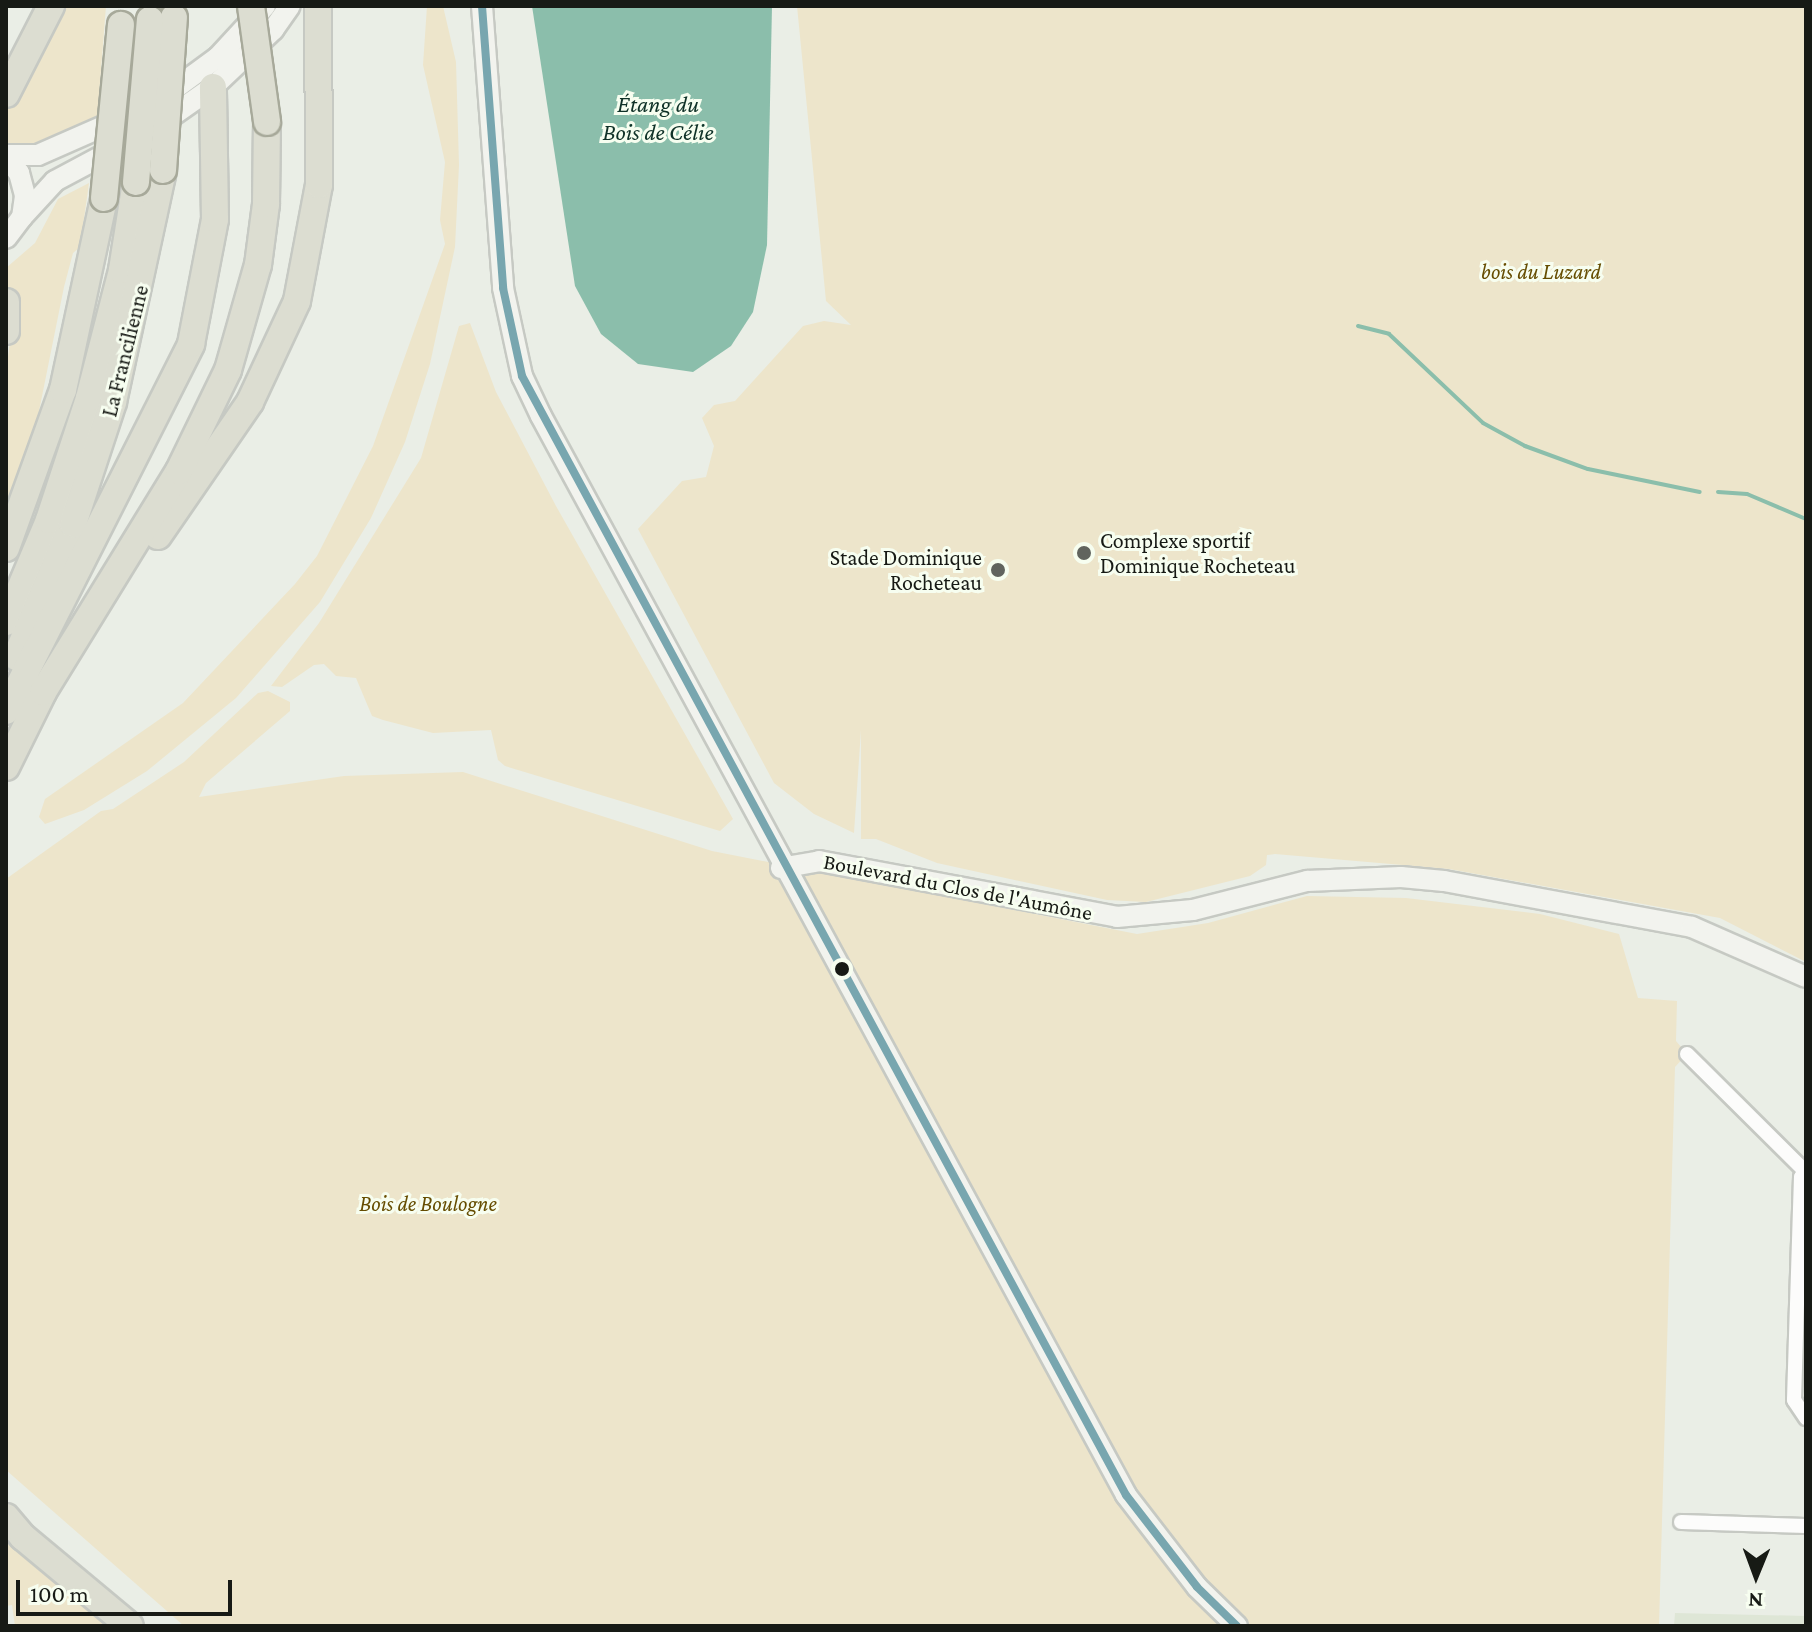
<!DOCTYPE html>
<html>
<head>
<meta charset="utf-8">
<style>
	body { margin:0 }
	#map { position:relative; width:1812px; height:1632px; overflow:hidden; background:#eaeee6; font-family:"Crimson Pro",serif }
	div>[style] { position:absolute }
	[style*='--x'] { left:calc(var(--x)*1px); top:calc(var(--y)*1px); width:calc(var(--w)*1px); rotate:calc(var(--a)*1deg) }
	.built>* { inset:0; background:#dee6d6 }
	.green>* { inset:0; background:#ede5cb }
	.water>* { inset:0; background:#8bbeab }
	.stream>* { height:4px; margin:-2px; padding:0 2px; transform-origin:2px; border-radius:2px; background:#8bbeab }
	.roads { filter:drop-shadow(2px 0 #c6c9c3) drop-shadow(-2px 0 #c6c9c3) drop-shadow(0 2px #c6c9c3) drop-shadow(0 -2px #c6c9c3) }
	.street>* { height:14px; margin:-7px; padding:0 7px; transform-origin:7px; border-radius:7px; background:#fcfcfb }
	.secondary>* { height:20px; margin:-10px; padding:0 10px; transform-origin:10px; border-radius:10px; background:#f2f3ee }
	.highway>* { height:26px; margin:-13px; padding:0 13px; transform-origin:13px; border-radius:13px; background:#dcddd1 }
	.bridges { filter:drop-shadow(2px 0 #a7a99a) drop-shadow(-2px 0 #a7a99a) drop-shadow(0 2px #a7a99a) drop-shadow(0 -2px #a7a99a) }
	.highway-bridge>* { height:26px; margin:-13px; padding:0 13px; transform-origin:13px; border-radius:13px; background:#dcddd1 }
	.bus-1>* { height:8px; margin:-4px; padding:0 4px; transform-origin:4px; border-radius:4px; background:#78a6af }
	.dots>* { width:22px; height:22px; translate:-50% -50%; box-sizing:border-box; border:4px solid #f7fef0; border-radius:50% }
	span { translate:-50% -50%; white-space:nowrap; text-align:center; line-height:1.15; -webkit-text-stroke:6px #f7fef0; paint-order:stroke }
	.park-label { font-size:22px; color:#664d01; font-style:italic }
	.street-label { font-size:22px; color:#171a15 }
	.poi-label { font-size:22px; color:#171a15 }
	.left { translate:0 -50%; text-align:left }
	.right { translate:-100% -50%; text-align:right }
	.water-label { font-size:24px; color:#0f3127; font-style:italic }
	.frame { position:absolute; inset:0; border:8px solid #171a15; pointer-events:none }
	.north { position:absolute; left:1716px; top:1536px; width:80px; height:80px; -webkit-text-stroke:6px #f7fef0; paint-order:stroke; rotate:181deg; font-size:22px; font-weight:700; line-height:32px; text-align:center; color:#171a15 }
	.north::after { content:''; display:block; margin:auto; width:28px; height:36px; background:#171a15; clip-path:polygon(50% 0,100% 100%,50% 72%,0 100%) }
	.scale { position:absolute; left:16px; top:1580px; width:216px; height:36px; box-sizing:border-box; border:4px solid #171a15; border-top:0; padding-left:10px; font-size:24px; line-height:28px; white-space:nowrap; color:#171a15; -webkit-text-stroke:6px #f7fef0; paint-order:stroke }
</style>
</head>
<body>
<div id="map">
	<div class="built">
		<i style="clip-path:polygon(1675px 1613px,1806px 1616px,1806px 1626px,1674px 1626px)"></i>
	</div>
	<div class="green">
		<i style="clip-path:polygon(60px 6px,106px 6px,97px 121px,33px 148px,14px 148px,6px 145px,6px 112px)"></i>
		<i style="clip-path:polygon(427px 6px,443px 6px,456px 62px,459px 165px,455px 247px,430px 364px,405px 442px,371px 518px,320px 602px,236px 698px,147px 771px,84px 810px,45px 824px,39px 817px,45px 799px,183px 703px,295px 584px,317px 556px,373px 446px,445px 244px,440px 220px,445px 162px,423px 65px)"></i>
		<i style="clip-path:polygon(797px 6px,1806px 6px,1806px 962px,1720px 918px,1449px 869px,1275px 854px,1267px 855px,1266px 865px,1250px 876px,1146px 902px,1107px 900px,937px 863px,876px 839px,861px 839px,861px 730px,854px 833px,814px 814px,774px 783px,638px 529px,682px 481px,706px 477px,714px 446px,702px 418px,714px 405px,735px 401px,803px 326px,824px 321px,851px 325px,826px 301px)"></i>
		<i style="clip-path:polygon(89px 183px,80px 247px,73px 253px,64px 287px,38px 416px,6px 508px,6px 372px,12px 326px,6px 268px,35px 243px,58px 199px)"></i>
		<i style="clip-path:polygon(470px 323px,496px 392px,556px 506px,733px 819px,720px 831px,505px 766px,498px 760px,491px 730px,433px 733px,383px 720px,372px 716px,356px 678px,336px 676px,324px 664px,314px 665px,282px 687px,271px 686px,319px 623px,421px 458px,459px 326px)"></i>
		<i style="clip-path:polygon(268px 691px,290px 702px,290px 711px,206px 783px,199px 797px,344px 776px,463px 772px,712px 851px,1137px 934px,1208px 923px,1307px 896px,1406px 898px,1540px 914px,1619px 934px,1638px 998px,1677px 1001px,1676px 1041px,1687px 1054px,1675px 1067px,1659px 1626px,184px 1626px,6px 1470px,6px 879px,101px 811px,113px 809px,184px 762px,258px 693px)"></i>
		<i style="clip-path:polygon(6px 1542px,76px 1601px,106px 1626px,15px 1626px,12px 1605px,6px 1606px)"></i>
	</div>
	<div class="water">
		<i style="clip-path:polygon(532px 6px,772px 6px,767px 245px,753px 312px,731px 346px,693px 372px,638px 364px,601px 334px,575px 286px)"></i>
	</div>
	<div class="stream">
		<i style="--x:1358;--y:326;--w:32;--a:14"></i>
		<i style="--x:1389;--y:334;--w:129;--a:43.4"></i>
		<i style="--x:1483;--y:423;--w:48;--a:28.7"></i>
		<i style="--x:1525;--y:446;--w:67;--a:20.1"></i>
		<i style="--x:1588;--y:469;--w:114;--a:11.6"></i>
		<i style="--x:1718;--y:492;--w:29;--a:4"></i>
		<i style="--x:1747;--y:494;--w:64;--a:23"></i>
	</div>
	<div class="roads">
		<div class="street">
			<i style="--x:1687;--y:1054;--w:168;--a:44.8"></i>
			<i style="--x:1806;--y:1172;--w:7;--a:135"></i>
			<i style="--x:1801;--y:1177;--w:223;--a:91.8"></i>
			<i style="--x:1794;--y:1400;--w:22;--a:56"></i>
			<i style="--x:1681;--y:1522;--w:125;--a:1.8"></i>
		</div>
		<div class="secondary">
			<i style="--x:482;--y:6;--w:283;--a:85.7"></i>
			<i style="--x:503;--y:288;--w:90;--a:77.8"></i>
			<i style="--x:522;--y:376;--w:44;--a:64.6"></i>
			<i style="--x:541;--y:416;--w:1227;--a:61.53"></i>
			<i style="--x:1126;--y:1495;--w:116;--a:52.3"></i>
			<i style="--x:1197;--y:1587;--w:56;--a:44.3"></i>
			<i style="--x:6;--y:155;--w:32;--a:0"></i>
			<i style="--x:38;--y:155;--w:127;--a:-23.7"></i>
			<i style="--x:154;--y:104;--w:79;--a:-36.3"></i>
			<i style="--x:218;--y:57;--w:69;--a:-47.3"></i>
			<i style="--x:6;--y:158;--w:20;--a:49"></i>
			<i style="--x:19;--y:173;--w:24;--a:75"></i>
			<i style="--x:25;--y:196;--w:21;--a:98"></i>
			<i style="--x:22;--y:217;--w:26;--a:127"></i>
			<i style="--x:22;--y:217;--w:49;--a:-47.5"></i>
			<i style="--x:55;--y:181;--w:115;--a:-28.1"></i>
			<i style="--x:156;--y:127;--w:70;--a:-35.1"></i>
			<i style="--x:213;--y:87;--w:83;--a:-43.5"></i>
			<i style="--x:273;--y:30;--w:29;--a:-55"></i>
			<i style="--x:781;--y:868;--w:39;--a:-10"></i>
			<i style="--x:819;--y:861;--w:303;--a:10.6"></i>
			<i style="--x:1117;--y:917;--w:76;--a:-5.3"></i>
			<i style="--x:1193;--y:910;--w:118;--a:-14.3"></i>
			<i style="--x:1307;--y:881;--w:94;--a:-2.4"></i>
			<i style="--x:1401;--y:877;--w:43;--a:5.3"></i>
			<i style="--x:1444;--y:881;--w:252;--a:10.5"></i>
			<i style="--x:1692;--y:927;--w:124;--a:23.7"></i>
		</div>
		<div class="highway">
			<i style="--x:6;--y:94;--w:99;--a:-62.9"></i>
			<i style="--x:6;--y:302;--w:29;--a:90"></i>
			<i style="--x:158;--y:536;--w:163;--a:-55.5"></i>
			<i style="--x:250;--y:402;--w:111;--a:-65"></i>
			<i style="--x:297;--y:301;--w:118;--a:-79.3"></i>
			<i style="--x:319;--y:185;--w:179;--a:-90.3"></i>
			<i style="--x:6;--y:548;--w:168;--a:-70.2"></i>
			<i style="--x:63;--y:390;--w:196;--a:-77.9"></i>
			<i style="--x:6;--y:622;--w:111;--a:-67.1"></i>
			<i style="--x:49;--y:520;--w:128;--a:-71.8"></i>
			<i style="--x:89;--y:398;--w:132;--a:-75.5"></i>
			<i style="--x:122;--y:270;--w:89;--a:-81"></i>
			<i style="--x:16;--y:657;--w:145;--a:-66.8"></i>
			<i style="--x:73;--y:524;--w:128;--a:-71.8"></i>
			<i style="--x:113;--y:402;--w:237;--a:-77.8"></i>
			<i style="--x:6;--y:711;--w:411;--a:-63.2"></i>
			<i style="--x:191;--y:344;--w:127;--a:-79.1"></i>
			<i style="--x:215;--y:219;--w:132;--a:-90.9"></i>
			<i style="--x:6;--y:767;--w:84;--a:-63.7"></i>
			<i style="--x:43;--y:692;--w:259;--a:-58.4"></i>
			<i style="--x:179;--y:471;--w:112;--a:-64.1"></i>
			<i style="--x:228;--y:370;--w:109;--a:-74.1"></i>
			<i style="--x:258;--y:265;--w:62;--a:-82.5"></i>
			<i style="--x:266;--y:204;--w:82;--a:-89.3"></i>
			<i style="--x:6;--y:1517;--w:26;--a:50"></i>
			<i style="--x:23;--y:1537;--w:139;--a:39.8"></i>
		</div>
	</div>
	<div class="bridges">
		<div class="highway-bridge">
			<i style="--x:251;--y:6;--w:117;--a:82.1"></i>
			<i style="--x:163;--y:170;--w:153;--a:-85.9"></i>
			<i style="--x:136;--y:182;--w:163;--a:-85.1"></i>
			<i style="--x:104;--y:198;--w:174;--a:-84.4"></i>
		</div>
	</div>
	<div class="bus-1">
		<i style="--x:482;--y:6;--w:283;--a:85.7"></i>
		<i style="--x:503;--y:288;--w:90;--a:77.8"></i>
		<i style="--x:522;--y:376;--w:1272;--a:61.64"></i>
		<i style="--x:1126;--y:1495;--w:116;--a:52.3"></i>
		<i style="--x:1197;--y:1587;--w:56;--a:44.3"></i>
	</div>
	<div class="dots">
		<i style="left:1084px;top:553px;background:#61645e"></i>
		<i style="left:998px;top:570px;background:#61645e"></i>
		<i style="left:842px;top:969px;background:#171a15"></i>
	</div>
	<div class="park-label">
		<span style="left:1541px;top:272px">bois du Luzard</span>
		<span style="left:428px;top:1204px">Bois de Boulogne</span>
	</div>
	<div class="street-label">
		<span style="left:125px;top:351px;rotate:-76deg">La Francilienne</span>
		<span style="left:958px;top:887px;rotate:11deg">Boulevard du Clos de l'Aumône</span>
	</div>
	<div class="poi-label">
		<span class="left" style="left:1100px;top:553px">Complexe sportif<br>Dominique Rocheteau</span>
		<span class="right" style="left:982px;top:570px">Stade Dominique<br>Rocheteau</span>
	</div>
	<div class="water-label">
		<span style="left:658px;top:118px">Étang du<br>Bois de Célie</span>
	</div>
	<div class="frame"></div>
	<div class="north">N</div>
	<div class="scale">100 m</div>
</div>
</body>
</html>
